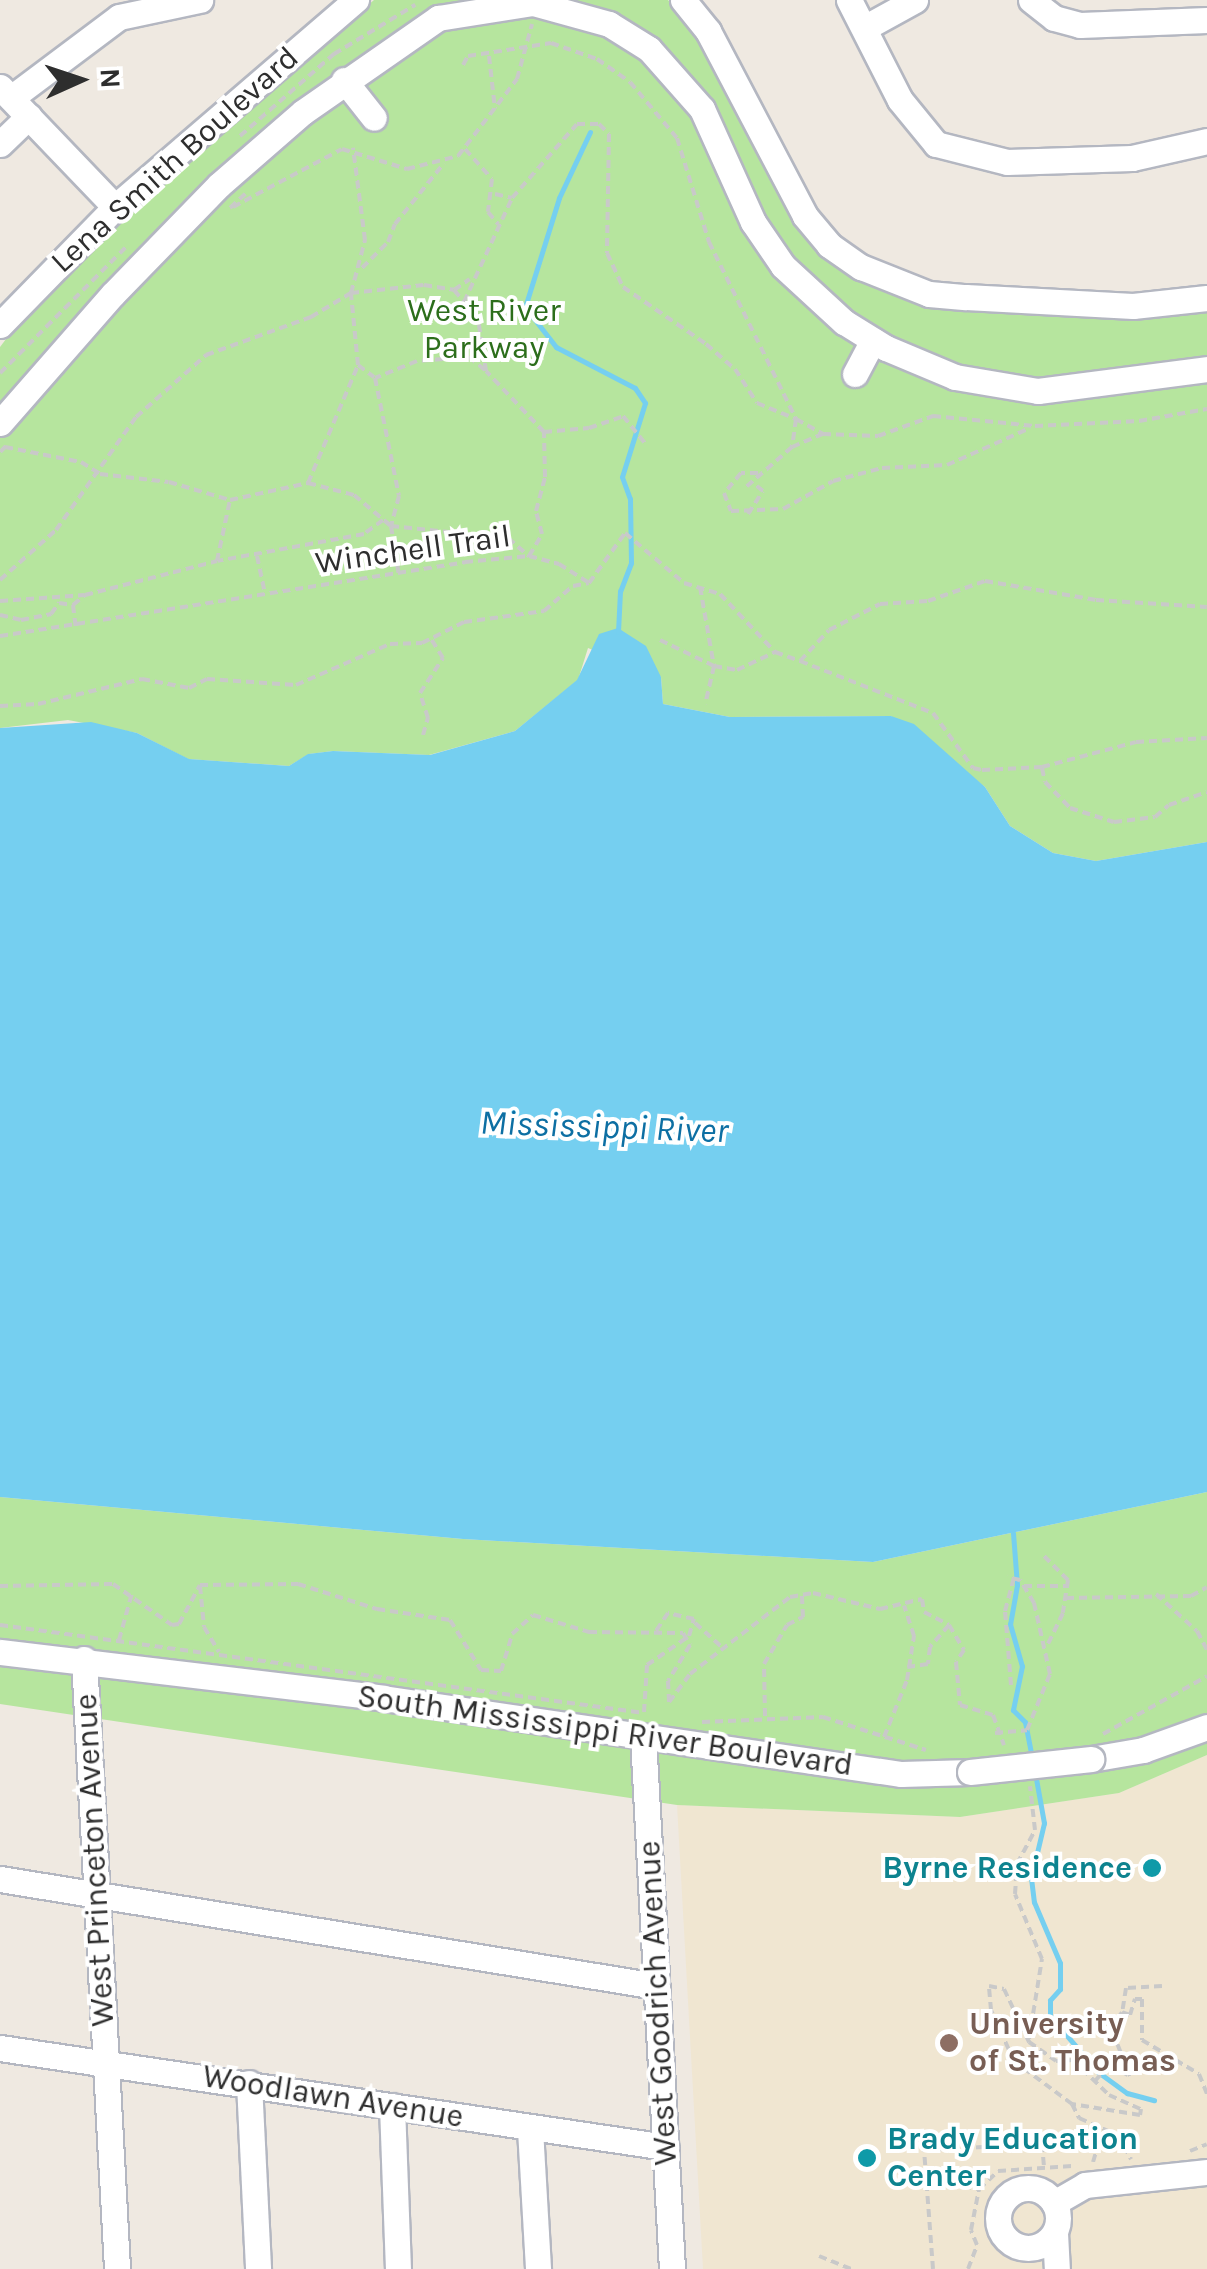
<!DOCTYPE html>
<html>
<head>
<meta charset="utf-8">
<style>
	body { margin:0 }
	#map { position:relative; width:1207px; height:2269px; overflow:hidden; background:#efe9e1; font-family:Karla,sans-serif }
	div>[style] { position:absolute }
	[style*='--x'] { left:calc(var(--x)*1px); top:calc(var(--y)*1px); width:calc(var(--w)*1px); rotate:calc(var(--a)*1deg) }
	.education>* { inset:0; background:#f0e6d1 }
	.green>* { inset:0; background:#b6e59e }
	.water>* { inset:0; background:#75cff0 }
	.stream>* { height:5px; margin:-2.5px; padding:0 2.5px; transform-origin:2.5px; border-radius:2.5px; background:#75cff0 }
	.path>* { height:4px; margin-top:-2px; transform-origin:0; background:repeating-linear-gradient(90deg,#c9c9c9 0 8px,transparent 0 13px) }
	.roads { filter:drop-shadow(2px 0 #b4b7c1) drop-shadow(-2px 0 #b4b7c1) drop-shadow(0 2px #b4b7c1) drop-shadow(0 -2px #b4b7c1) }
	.minor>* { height:25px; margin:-12.5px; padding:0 12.5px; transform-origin:12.5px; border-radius:12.5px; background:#fff }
	.minor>.ring { margin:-12.5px; padding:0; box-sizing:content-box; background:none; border:25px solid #fff; border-radius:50% }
	.bridges { filter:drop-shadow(2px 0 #b4b7c1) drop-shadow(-2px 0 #b4b7c1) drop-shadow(0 2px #b4b7c1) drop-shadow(0 -2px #b4b7c1) }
	.minor-bridge>* { height:25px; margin:-12.5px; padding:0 12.5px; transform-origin:12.5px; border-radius:12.5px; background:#fff }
	.dots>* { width:28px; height:28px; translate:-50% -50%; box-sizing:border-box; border:5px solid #fff; border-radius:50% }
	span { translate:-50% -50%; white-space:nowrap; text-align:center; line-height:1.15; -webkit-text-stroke:8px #fff; paint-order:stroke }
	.street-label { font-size:32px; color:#2e2e2e }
	.park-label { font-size:32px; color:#2c6e1b }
	.culture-label { font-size:32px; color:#0d838f; font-weight:700 }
	.right { translate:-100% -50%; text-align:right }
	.left { translate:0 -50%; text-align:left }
	.education-label { font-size:32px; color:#785e54; font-weight:700 }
	.water-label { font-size:35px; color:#0d6fa3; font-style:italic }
	.north { position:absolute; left:30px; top:30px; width:100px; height:100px; -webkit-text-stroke:8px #fff; paint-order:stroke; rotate:87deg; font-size:28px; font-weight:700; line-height:40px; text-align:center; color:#2e2e2e }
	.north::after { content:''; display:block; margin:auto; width:35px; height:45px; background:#2e2e2e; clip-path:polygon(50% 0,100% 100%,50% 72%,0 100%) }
</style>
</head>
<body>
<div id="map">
	<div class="education">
		<i style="clip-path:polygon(1207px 1755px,1207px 2269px,703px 2269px,677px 1805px,960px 1817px,1119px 1793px)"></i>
	</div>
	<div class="green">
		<i style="clip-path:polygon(374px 0,668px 0,698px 37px,796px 223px,855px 276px,927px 305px,1133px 317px,1207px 310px,1207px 842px,1096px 861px,1053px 853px,1010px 826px,985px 787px,891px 716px,730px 717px,663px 704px,661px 677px,588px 648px,578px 680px,515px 731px,429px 755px,333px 751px,309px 754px,289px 766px,188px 759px,137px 733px,68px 720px,0 728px,0 347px,28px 310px,176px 169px)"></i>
		<i style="clip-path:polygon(1207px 1492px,1207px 1755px,1119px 1793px,960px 1817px,677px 1805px,0 1704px,0 1497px,463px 1539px,873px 1562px)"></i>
	</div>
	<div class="water">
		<i style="clip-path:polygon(618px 628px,646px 646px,661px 677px,663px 704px,730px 717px,891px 716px,914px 724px,985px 787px,1010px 826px,1053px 853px,1096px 861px,1207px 842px,1207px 1492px,873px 1562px,463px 1539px,0 1497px,0 728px,91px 722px,137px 733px,189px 759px,289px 766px,308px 754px,333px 751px,430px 755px,515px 731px,577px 680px,599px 634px)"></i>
	</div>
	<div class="stream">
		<i style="--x:590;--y:132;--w:73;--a:115.2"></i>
		<i style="--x:559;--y:198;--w:114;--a:107.3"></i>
		<i style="--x:525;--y:307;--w:51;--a:52.2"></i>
		<i style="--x:556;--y:347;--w:89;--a:27.4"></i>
		<i style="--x:635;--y:388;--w:18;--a:56"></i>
		<i style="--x:645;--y:403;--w:77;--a:107.3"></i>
		<i style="--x:622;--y:477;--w:23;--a:70"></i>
		<i style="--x:630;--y:499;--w:64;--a:89.1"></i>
		<i style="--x:631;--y:563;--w:30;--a:111"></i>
		<i style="--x:620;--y:591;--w:41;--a:92.8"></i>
		<i style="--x:1013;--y:1533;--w:52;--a:85.6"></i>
		<i style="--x:1017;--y:1585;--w:40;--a:100"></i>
		<i style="--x:1010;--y:1624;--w:44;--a:74.1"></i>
		<i style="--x:1022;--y:1666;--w:45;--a:101.6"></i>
		<i style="--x:1013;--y:1710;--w:17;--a:45"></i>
		<i style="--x:1025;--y:1722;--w:36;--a:79"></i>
		<i style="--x:1035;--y:1773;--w:51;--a:79.8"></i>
		<i style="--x:1044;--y:1823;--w:57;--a:103.3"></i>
		<i style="--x:1031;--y:1878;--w:24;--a:83"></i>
		<i style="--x:1034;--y:1902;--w:66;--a:66.9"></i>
		<i style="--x:1060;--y:1963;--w:26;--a:90"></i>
		<i style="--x:1060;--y:1989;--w:15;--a:132"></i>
		<i style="--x:1050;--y:2000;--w:16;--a:90"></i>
		<i style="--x:1050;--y:2016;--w:74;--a:49.4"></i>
		<i style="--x:1098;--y:2072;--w:36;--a:36"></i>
		<i style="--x:1127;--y:2093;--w:28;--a:15"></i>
	</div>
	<div class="path">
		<i style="--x:489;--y:56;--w:53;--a:83.5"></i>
		<i style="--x:463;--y:65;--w:10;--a:-61"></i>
		<i style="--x:468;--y:56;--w:84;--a:-8.9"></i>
		<i style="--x:551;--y:43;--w:49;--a:19.2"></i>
		<i style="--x:597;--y:59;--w:40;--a:34.9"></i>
		<i style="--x:630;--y:82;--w:73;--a:50"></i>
		<i style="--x:677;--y:138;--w:109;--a:72.9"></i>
		<i style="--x:709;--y:242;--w:197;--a:63.8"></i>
		<i style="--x:796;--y:419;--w:31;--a:29"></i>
		<i style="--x:240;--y:136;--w:125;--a:-41.1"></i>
		<i style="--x:334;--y:54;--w:95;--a:-31.2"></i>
		<i style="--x:465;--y:149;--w:40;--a:48"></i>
		<i style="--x:492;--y:179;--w:33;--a:97"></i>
		<i style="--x:488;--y:212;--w:16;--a:50"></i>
		<i style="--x:495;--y:194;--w:17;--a:13"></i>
		<i style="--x:233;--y:207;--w:123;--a:-28"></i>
		<i style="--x:342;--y:149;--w:68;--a:17.1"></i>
		<i style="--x:407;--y:169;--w:53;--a:-14.3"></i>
		<i style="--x:458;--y:156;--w:97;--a:-52.5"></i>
		<i style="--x:517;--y:79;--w:57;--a:-74.7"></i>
		<i style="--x:230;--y:208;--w:21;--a:-43"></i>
		<i style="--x:362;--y:268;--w:37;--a:-45"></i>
		<i style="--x:388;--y:242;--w:19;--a:-69"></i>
		<i style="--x:395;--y:224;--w:78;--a:-51.2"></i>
		<i style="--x:454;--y:290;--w:19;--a:-35"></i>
		<i style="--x:358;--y:365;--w:20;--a:37"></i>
		<i style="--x:485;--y:370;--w:21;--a:-141"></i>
		<i style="--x:469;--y:357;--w:52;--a:175.6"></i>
		<i style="--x:417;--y:361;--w:45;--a:158"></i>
		<i style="--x:375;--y:378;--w:120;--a:78.5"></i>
		<i style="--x:399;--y:496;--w:31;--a:105"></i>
		<i style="--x:391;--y:526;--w:118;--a:5.9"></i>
		<i style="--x:508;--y:538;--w:28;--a:41"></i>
		<i style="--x:0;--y:373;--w:182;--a:-45"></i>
		<i style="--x:544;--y:432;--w:45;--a:-5.1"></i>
		<i style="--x:589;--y:428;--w:36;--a:-19"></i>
		<i style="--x:623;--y:416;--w:35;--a:51"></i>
		<i style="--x:5;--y:447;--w:77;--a:11.2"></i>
		<i style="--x:81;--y:462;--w:22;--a:32"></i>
		<i style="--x:100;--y:474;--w:69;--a:6.6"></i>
		<i style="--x:169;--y:482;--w:64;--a:16.4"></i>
		<i style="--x:792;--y:447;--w:34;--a:-23"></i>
		<i style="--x:823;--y:434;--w:55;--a:2.1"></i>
		<i style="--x:878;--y:436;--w:59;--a:-20"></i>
		<i style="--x:933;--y:416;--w:102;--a:5.6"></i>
		<i style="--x:1035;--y:426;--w:104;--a:-2.8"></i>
		<i style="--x:1139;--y:421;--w:69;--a:-10"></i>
		<i style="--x:0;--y:452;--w:11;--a:-45"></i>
		<i style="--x:758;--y:473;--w:17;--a:180"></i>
		<i style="--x:741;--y:473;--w:26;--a:130"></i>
		<i style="--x:724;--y:493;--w:19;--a:69"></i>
		<i style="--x:731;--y:511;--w:52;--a:-2.2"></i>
		<i style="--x:783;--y:509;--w:57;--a:-29.2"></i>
		<i style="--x:833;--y:481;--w:51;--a:-14.9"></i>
		<i style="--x:882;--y:468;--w:65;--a:-2.6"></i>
		<i style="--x:947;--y:465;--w:91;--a:-24"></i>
		<i style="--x:308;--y:483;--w:128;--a:-67"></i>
		<i style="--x:358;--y:365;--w:72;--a:-95.6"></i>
		<i style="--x:351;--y:293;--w:55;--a:-75.2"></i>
		<i style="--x:365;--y:240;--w:93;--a:-97.4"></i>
		<i style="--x:748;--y:514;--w:27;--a:-57"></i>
		<i style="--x:763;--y:491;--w:13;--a:-141"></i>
		<i style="--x:383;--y:520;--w:24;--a:144"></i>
		<i style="--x:364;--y:534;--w:149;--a:169.6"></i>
		<i style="--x:217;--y:561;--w:62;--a:-78"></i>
		<i style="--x:230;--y:500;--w:80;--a:-12.3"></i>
		<i style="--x:308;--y:483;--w:48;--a:14.6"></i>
		<i style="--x:354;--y:495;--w:48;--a:40"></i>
		<i style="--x:391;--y:526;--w:51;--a:80.9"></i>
		<i style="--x:257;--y:556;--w:38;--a:78"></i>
		<i style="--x:529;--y:556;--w:26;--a:-59"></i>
		<i style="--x:542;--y:534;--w:24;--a:-105"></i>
		<i style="--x:536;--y:511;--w:35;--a:-75"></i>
		<i style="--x:545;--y:477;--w:45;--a:-91.3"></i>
		<i style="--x:544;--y:432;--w:84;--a:-133.6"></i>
		<i style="--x:486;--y:371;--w:53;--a:-98.7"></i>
		<i style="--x:478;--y:319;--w:22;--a:-129"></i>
		<i style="--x:464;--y:302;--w:115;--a:-65.2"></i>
		<i style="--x:512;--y:198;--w:98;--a:-48.7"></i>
		<i style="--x:577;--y:124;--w:22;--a:0"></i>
		<i style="--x:599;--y:124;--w:14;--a:45"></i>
		<i style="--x:609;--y:134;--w:119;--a:91"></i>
		<i style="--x:607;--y:253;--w:38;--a:65"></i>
		<i style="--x:623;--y:287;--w:101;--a:34.5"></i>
		<i style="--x:706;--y:344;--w:38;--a:41"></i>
		<i style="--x:735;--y:369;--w:40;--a:57.1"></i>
		<i style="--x:757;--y:403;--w:42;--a:22.3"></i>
		<i style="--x:796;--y:419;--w:28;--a:98"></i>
		<i style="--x:792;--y:447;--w:61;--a:139"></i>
		<i style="--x:0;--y:580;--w:75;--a:-41.8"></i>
		<i style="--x:56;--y:530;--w:138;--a:-54.7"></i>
		<i style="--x:136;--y:417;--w:94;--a:-41.5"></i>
		<i style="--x:206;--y:355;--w:112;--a:-19.9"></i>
		<i style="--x:311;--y:317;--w:47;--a:-31"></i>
		<i style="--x:351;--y:293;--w:73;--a:-6.3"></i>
		<i style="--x:424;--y:285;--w:30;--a:9"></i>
		<i style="--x:454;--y:290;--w:16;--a:50"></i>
		<i style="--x:700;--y:587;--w:80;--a:80"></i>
		<i style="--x:714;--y:666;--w:23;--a:10"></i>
		<i style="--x:737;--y:670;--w:42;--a:-25.3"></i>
		<i style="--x:0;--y:601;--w:85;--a:-4"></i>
		<i style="--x:85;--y:595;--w:136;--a:-14.4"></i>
		<i style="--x:73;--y:605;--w:23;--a:83"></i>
		<i style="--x:0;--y:615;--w:22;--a:13"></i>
		<i style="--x:21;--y:620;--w:31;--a:-11"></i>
		<i style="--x:51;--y:614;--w:14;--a:-54"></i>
		<i style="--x:59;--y:603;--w:14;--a:8"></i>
		<i style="--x:73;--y:605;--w:16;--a:-40"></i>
		<i style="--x:0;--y:636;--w:471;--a:-9"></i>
		<i style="--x:465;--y:562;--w:64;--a:-5.4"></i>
		<i style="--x:529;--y:556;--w:31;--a:15"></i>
		<i style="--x:559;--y:564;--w:36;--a:32"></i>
		<i style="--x:589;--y:583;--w:62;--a:-54.2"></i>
		<i style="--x:625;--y:533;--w:77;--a:40.3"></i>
		<i style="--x:684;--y:583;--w:38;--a:17"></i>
		<i style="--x:720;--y:594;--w:80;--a:46.5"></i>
		<i style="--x:775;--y:652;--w:27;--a:20"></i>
		<i style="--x:800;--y:661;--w:42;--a:-46.9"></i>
		<i style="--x:829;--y:630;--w:57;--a:-27"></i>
		<i style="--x:880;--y:604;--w:48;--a:-3.6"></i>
		<i style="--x:928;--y:601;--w:60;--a:-19.3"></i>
		<i style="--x:985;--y:581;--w:113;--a:9.7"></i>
		<i style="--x:1096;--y:600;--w:111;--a:3.6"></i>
		<i style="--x:660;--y:640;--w:60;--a:25.7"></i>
		<i style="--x:714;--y:666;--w:39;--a:103"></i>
		<i style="--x:800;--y:661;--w:143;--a:21.4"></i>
		<i style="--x:933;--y:713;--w:68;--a:54"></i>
		<i style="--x:973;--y:768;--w:9;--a:13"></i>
		<i style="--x:982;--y:770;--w:60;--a:-2.9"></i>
		<i style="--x:1042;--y:767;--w:97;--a:-14.9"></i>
		<i style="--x:1136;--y:742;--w:71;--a:-3.2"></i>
		<i style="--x:0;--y:706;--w:38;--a:-3"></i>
		<i style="--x:38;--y:704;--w:107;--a:-13.5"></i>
		<i style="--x:142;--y:679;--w:48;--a:10.8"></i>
		<i style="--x:189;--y:688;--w:20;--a:-27"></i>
		<i style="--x:207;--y:679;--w:89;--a:3.9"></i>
		<i style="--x:296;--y:685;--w:103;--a:-23.6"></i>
		<i style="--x:390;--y:644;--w:32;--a:-2"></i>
		<i style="--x:422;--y:643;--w:47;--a:-26.6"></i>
		<i style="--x:464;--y:622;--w:81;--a:-7.8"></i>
		<i style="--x:544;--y:611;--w:38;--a:-41"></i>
		<i style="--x:573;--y:586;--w:16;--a:-11"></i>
		<i style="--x:423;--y:735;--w:18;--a:-74"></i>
		<i style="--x:428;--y:718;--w:26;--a:-108"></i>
		<i style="--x:420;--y:693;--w:42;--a:-56.7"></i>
		<i style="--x:443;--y:658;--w:22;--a:-122"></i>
		<i style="--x:1042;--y:768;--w:14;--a:78"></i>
		<i style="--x:1045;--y:782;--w:36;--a:46"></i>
		<i style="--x:1070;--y:808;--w:46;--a:17.7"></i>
		<i style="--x:1114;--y:822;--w:41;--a:-7"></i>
		<i style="--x:1155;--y:817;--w:18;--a:-41"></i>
		<i style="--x:1169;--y:805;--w:40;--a:-18.9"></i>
		<i style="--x:1044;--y:1556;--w:34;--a:45"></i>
		<i style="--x:1068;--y:1580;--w:33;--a:99"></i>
		<i style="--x:1063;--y:1613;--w:37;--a:116"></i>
		<i style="--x:0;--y:1586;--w:113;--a:-1"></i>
		<i style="--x:113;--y:1584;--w:72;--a:34.8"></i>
		<i style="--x:172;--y:1625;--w:7;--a:-8"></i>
		<i style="--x:179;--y:1624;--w:44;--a:-61.7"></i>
		<i style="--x:200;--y:1585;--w:98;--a:-0.6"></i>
		<i style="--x:298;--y:1584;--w:83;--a:17.6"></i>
		<i style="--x:377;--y:1609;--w:74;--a:8.6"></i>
		<i style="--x:450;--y:1620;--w:59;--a:58.2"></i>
		<i style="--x:481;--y:1670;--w:20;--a:3"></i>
		<i style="--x:501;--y:1671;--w:39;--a:-73"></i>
		<i style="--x:512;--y:1634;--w:28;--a:-42"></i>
		<i style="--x:533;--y:1615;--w:59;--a:16.9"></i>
		<i style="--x:589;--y:1632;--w:94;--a:0.6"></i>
		<i style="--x:683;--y:1633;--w:14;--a:60"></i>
		<i style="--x:690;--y:1645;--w:42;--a:121.4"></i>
		<i style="--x:668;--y:1681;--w:21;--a:87"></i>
		<i style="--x:669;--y:1702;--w:35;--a:-53"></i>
		<i style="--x:690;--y:1674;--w:126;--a:-37.6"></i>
		<i style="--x:790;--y:1597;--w:23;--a:-10"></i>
		<i style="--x:813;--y:1593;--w:69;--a:13.4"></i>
		<i style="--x:880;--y:1609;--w:43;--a:-13.4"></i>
		<i style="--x:922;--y:1599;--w:13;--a:81"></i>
		<i style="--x:924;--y:1612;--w:28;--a:27"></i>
		<i style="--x:949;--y:1625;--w:29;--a:131"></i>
		<i style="--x:930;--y:1647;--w:17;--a:97"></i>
		<i style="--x:928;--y:1664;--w:21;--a:172"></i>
		<i style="--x:200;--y:1586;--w:41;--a:84.4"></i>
		<i style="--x:204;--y:1627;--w:29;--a:59"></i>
		<i style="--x:1024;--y:1586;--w:44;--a:0"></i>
		<i style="--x:1156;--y:1594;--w:55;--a:42.1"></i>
		<i style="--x:1197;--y:1631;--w:21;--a:62"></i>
		<i style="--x:1066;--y:1598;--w:125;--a:-0.9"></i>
		<i style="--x:1191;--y:1596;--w:18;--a:-29"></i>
		<i style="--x:695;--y:1623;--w:39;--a:42"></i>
		<i style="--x:0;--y:1625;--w:650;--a:7.78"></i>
		<i style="--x:949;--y:1625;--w:29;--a:59"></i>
		<i style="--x:964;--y:1650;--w:14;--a:124"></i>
		<i style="--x:956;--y:1662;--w:43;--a:84.7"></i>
		<i style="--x:960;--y:1705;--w:34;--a:17"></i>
		<i style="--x:993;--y:1715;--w:32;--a:70"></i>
		<i style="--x:119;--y:1640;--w:49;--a:-74.5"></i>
		<i style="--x:1011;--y:1685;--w:74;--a:-94.6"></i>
		<i style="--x:1005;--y:1611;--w:34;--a:-75"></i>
		<i style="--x:644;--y:1712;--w:47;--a:-86.3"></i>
		<i style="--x:647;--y:1665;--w:51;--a:-34.6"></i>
		<i style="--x:689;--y:1636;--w:18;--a:-74"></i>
		<i style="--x:694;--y:1619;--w:27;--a:-167"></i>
		<i style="--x:668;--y:1613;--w:23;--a:124"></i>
		<i style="--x:765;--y:1716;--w:52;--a:-91.1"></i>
		<i style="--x:764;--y:1664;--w:45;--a:-59.5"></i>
		<i style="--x:787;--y:1625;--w:18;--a:-27"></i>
		<i style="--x:803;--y:1617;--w:22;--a:-93"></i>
		<i style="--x:702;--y:1722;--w:121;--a:-2.4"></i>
		<i style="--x:823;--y:1717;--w:108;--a:17.8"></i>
		<i style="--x:995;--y:1733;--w:32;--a:-5"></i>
		<i style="--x:1027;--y:1730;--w:61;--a:-67.7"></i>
		<i style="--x:1050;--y:1674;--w:73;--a:-102.7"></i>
		<i style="--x:1034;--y:1603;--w:27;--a:-121"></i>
		<i style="--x:1020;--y:1580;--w:13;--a:-167"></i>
		<i style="--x:1103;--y:1734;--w:119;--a:-29.1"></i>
		<i style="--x:884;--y:1737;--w:61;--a:-68"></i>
		<i style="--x:907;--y:1680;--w:45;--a:-81"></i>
		<i style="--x:914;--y:1636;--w:32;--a:-108"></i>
		<i style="--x:1162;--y:1986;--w:36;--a:177"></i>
		<i style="--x:1126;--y:1988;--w:24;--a:99"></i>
		<i style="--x:1122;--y:2012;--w:9;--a:21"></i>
		<i style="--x:1130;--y:2015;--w:17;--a:-73"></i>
		<i style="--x:1135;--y:1999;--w:7;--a:0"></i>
		<i style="--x:1142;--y:1999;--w:41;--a:90"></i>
		<i style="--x:1142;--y:2040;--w:66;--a:30.8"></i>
		<i style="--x:1199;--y:2074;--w:22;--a:68"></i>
		<i style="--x:1029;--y:2039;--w:81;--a:-80.8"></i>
		<i style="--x:1042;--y:1959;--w:70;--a:-112.6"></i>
		<i style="--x:1015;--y:1894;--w:30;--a:-86"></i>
		<i style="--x:1017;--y:1864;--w:38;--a:-62"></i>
		<i style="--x:1035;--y:1830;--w:44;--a:-96.5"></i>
		<i style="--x:1095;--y:2081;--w:21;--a:-49"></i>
		<i style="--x:1109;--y:2065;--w:24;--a:28"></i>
		<i style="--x:1130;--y:2076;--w:52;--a:-111.6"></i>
		<i style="--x:1111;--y:2028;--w:19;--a:-55"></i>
		<i style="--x:1072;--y:2104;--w:72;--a:-143.4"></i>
		<i style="--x:1014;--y:2061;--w:56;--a:-114.3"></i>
		<i style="--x:991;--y:2010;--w:24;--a:-95"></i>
		<i style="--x:989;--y:1986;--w:15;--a:11"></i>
		<i style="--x:1004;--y:1989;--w:59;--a:64.7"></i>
		<i style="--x:1029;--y:2042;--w:33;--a:35"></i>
		<i style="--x:1056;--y:2061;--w:17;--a:-3"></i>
		<i style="--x:1073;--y:2060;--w:50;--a:44.2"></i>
		<i style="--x:1109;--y:2095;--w:35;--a:24"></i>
		<i style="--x:1141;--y:2109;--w:6;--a:99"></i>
		<i style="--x:1140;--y:2115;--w:69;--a:-170.8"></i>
		<i style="--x:1072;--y:2104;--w:16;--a:63"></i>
		<i style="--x:1079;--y:2118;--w:32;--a:24"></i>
		<i style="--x:1108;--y:2131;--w:10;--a:79"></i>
		<i style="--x:1190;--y:2151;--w:18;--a:-22"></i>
		<i style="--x:1093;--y:2162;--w:17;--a:-73"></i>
		<i style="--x:1098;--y:2146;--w:13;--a:-23"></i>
		<i style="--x:1110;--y:2141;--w:15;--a:20"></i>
		<i style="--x:1124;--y:2146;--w:15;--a:62"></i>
		<i style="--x:925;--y:2179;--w:55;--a:10.5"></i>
		<i style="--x:819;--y:2256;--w:35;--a:22"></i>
		<i style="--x:933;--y:2269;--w:119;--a:-94.3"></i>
		<i style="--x:924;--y:2150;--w:118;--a:-2.9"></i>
		<i style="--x:1042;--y:2144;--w:23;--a:85"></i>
		<i style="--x:968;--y:2269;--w:26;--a:-69"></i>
		<i style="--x:977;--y:2245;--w:16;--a:-112"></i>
		<i style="--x:971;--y:2230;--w:42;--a:-79"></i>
		<i style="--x:979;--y:2189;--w:26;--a:-43"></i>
		<i style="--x:998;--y:2171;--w:74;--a:-3.9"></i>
	</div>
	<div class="roads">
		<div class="minor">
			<i style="--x:683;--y:0;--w:40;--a:51"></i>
			<i style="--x:708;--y:31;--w:209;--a:62.3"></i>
			<i style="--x:805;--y:216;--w:38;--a:50"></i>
			<i style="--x:829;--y:245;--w:39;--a:35"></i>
			<i style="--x:861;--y:267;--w:73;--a:21.7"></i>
			<i style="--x:929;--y:294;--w:37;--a:5"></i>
			<i style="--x:966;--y:297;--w:167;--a:3.1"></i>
			<i style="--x:1133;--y:306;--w:74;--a:-6.2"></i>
			<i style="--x:849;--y:0;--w:112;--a:63"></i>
			<i style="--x:900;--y:100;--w:57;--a:50.7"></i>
			<i style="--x:936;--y:144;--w:73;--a:14.2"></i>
			<i style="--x:1007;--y:162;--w:125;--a:-1.8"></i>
			<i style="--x:1132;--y:158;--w:77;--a:-12.8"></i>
			<i style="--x:1031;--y:0;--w:29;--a:38"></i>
			<i style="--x:1054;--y:18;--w:27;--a:15"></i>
			<i style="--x:1080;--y:25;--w:127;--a:-2.3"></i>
			<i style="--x:866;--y:27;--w:56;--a:-28.9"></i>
			<i style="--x:344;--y:80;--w:48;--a:51.7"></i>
			<i style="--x:0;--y:87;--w:166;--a:46.2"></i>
			<i style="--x:11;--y:98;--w:135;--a:-36.9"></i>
			<i style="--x:119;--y:17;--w:83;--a:-11.9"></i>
			<i style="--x:0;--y:144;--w:40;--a:-44"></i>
			<i style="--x:0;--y:325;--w:165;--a:-45.7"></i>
			<i style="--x:115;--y:207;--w:318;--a:-40.7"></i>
			<i style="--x:855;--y:374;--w:38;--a:-62"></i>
			<i style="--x:0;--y:423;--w:171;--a:-48.8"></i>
			<i style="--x:113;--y:294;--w:152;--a:-45.8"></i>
			<i style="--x:219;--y:185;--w:111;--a:-41"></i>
			<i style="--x:303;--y:112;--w:165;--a:-34.8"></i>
			<i style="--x:438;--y:18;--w:96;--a:-9"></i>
			<i style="--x:533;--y:3;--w:79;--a:15.4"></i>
			<i style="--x:609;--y:24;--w:47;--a:32"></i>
			<i style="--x:649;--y:49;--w:80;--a:48.5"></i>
			<i style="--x:702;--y:109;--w:124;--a:65.7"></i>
			<i style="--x:753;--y:222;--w:53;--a:55.7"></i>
			<i style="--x:783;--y:266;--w:83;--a:42.6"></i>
			<i style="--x:844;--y:322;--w:49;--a:31.8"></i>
			<i style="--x:886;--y:348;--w:75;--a:22.8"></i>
			<i style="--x:955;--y:377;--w:84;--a:9.6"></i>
			<i style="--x:1038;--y:391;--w:170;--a:-7.4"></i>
			<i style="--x:0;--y:1652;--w:386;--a:6.8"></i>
			<i style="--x:383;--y:1698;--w:524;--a:8.35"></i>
			<i style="--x:901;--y:1774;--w:69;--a:-1.7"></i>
			<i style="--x:84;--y:1659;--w:611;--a:86.9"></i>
			<i style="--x:643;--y:1737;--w:533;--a:86.88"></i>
			<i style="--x:1091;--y:1759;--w:53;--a:-9.8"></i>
			<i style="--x:1143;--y:1750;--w:68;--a:-19.8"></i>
			<i style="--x:0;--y:1879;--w:665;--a:9.26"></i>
			<i style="--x:0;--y:2048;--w:673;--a:8.46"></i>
			<i style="--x:249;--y:2083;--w:186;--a:87.2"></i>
			<i style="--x:392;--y:2106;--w:163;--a:87.9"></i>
			<i style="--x:530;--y:2129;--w:140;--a:86.7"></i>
			<i class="ring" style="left:998px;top:2188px;width:35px;height:35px"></i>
			<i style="--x:1054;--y:2203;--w:36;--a:-30"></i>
			<i style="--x:1085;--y:2185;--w:123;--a:-6.1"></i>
			<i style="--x:1055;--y:2233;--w:36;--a:87"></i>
		</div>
	</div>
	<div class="bridges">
		<div class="minor-bridge">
			<i style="--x:970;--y:1772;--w:122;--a:-6.1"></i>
		</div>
	</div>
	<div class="dots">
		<i style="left:1152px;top:1868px;background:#0f9aa8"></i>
		<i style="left:949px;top:2043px;background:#8d6e63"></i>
		<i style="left:867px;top:2158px;background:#0f9aa8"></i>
	</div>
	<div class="street-label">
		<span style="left:175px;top:160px;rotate:-42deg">Lena Smith Boulevard</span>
		<span style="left:413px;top:550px;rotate:-8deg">Winchell Trail</span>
		<span style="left:605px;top:1731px;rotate:8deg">South Mississippi River Boulevard</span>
		<span style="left:95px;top:1860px;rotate:-93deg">West Princeton Avenue</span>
		<span style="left:658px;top:2003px;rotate:-93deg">West Goodrich Avenue</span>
		<span style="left:333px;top:2097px;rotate:9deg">Woodlawn Avenue</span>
	</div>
	<div class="park-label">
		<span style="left:484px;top:330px">West River<br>Parkway</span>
	</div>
	<div class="culture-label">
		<span class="right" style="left:1132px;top:1868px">Byrne Residence</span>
		<span class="left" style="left:887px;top:2158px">Brady Education<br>Center</span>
	</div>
	<div class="education-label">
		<span class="left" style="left:969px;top:2043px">University<br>of St. Thomas</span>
	</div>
	<div class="water-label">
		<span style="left:604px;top:1127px;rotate:2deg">Mississippi River</span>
	</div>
	<div class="north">N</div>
</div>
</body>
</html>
